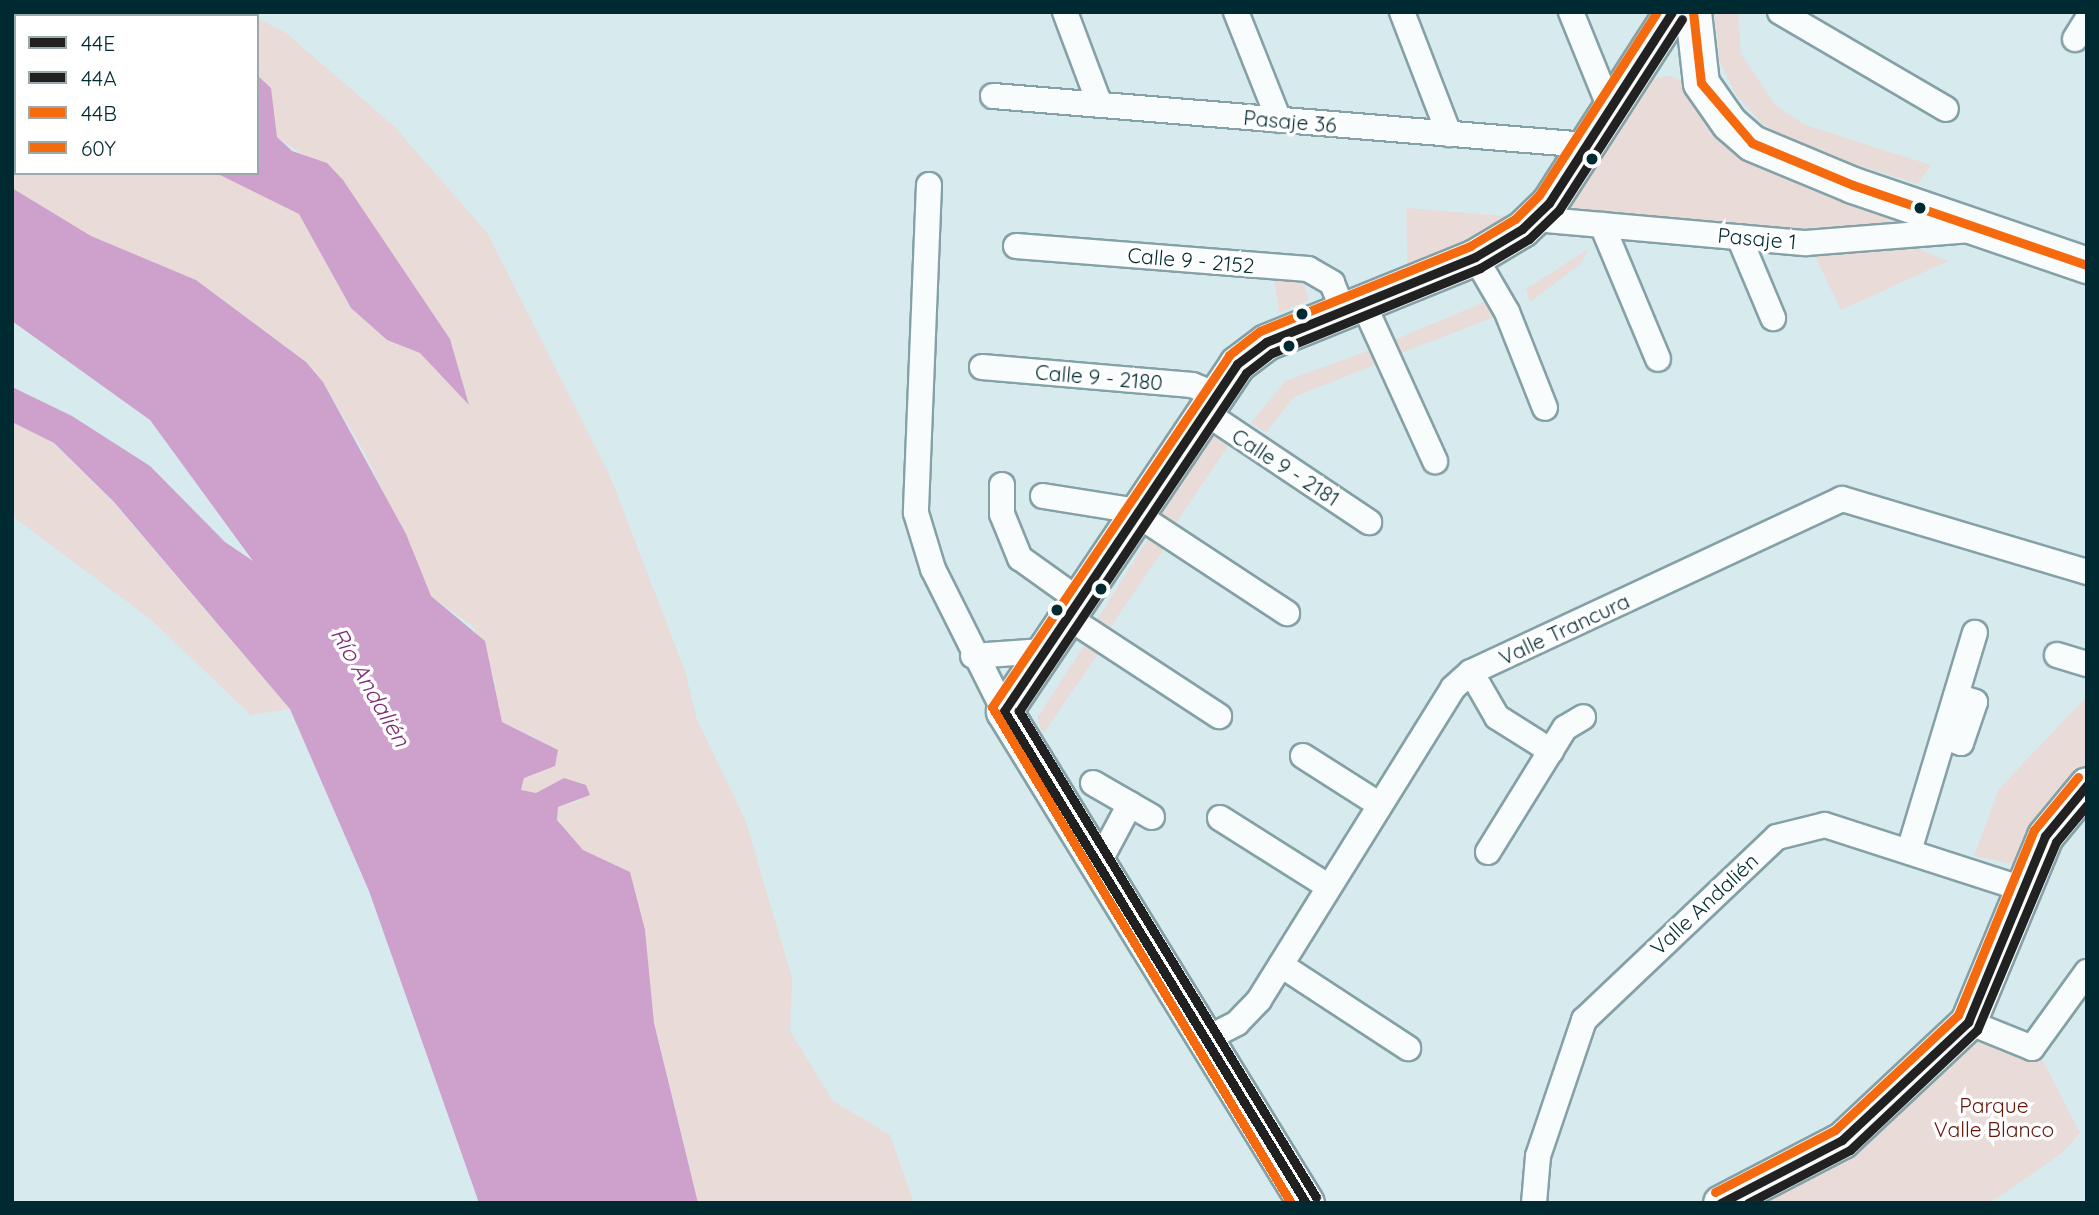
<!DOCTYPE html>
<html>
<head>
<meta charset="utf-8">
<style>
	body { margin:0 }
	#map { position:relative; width:2099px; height:1215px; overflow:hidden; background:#d7eaee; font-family:Quicksand,sans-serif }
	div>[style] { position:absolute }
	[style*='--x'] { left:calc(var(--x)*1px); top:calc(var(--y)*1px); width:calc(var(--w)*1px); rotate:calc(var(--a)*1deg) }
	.green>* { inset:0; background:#e9dbd8 }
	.water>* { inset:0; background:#cda1cc }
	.roads { filter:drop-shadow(2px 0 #83a1a6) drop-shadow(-2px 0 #83a1a6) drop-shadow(0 2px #83a1a6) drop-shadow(0 -2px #83a1a6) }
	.street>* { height:24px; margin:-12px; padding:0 12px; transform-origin:12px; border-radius:12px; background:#f9fcfc }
	.secondary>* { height:35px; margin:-17.5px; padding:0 17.5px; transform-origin:17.5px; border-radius:17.5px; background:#f9fcfc }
	.bus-1>* { height:9px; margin:-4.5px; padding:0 4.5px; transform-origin:4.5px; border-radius:4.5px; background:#212121 }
	.bus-2>* { height:9px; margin:-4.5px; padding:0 4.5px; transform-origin:4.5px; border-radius:4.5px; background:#212121 }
	.bus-3>* { height:9px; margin:-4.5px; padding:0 4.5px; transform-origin:4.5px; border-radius:4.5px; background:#f56a0f }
	.bus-4>* { height:9px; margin:-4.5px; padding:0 4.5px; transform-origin:4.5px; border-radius:4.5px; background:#f56a0f }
	.dots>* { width:19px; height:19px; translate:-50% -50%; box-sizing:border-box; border:4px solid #fff; border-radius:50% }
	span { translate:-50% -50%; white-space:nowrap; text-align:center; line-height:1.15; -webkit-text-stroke:7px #fff; paint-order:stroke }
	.street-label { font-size:21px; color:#002a32 }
	.park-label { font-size:21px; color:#671506 }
	.water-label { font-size:23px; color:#7e2b75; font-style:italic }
	.frame { position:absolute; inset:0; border:14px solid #002a32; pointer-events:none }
	.legend { position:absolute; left:14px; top:14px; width:245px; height:161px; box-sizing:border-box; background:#fff; border:2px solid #99aaad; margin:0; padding:9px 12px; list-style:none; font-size:21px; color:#002a32 }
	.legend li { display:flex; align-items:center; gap:14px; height:35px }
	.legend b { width:35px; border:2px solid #99aaad }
</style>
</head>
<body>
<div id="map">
	<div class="green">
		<i style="clip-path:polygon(12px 12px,247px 12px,253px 16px,16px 16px,12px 60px)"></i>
		<i style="clip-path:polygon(1714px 12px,1738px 12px,1741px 54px,1777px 107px,1808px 126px,1931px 165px,1918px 184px,1798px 146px,1763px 124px,1736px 95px,1720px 62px)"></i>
		<i style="clip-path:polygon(257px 18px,286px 33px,395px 127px,488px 234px,610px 476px,685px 671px,697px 720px,745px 819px,792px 978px,790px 1031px,833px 1101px,890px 1135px,914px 1203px,698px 1203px,654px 1023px,645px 930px,630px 872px,583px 850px,557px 820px,558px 807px,582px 800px,564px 778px,536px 793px,521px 790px,539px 739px,502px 722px,493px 700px,495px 681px,474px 627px,431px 596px,366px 455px,323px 382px,306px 362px,196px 280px,91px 236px,12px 188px,16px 134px,16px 173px,216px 173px,242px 181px,299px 214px,351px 308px,387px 340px,420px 353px,469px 404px,450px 339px,343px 180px,276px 137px,271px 88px,257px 75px)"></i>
		<i style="clip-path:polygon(1670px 76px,1683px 81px,1698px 107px,1939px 226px,1849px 235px,1561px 212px,1651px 79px)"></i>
		<i style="clip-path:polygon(1406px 208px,1531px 218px,1408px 277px)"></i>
		<i style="clip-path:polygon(1916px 248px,1948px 261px,1841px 310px,1814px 254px)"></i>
		<i style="clip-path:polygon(1588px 249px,1581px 264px,1530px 302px,1526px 289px)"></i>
		<i style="clip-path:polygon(1274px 275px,1301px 277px,1309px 300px,1279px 313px)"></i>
		<i style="clip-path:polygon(1498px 296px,1507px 312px,1396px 355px,1390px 342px)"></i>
		<i style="clip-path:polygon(1384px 345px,1390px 359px,1294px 397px,1266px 432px,1251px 423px,1285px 381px)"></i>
		<i style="clip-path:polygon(12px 422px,53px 443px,114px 503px,290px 709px,251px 715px,149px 618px,12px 516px)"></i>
		<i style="clip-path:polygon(1211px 432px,1230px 443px,1174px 526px,1160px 518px)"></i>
		<i style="clip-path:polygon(1153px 531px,1170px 540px,1109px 629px,1096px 621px)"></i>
		<i style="clip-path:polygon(1087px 641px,1102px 648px,1043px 734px,1037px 718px)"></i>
		<i style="clip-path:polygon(2087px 696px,2087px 766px,2036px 817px,2013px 864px,1974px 856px,1999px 789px)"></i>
		<i style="clip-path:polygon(1980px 1037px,2043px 1061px,2080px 1133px,2062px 1153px,1990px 1203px,1758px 1203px,1854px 1157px)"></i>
	</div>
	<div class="water">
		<i style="clip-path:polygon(257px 75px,271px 88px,277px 137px,292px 151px,327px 163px,343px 180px,450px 339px,469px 405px,420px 353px,387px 340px,351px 308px,299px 214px,216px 173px,257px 173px)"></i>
		<i style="clip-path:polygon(12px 188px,91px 236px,196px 280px,306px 362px,323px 382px,406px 534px,431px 596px,485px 641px,502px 722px,558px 750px,555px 766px,524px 778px,521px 790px,536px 793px,564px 778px,586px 785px,590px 795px,558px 807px,557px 820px,583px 850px,630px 872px,645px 930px,654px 1023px,698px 1203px,479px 1203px,369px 891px,290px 709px,114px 502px,54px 443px,12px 422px,12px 387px,72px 416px,150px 466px,225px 542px,253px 561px,150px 420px,12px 321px)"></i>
	</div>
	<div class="roads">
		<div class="street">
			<i style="--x:1065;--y:12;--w:99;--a:69.4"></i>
			<i style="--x:1236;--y:12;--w:116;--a:68.3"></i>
			<i style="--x:1402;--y:12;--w:131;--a:68.9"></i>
			<i style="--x:1571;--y:12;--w:104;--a:67.9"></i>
			<i style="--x:1780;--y:12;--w:192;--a:30.3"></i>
			<i style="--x:2075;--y:39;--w:22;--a:-58"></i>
			<i style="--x:993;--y:96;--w:596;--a:4.72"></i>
			<i style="--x:929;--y:185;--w:328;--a:92.3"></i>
			<i style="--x:916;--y:513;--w:59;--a:73.1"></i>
			<i style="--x:933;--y:569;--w:159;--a:63.4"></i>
			<i style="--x:1535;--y:219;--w:272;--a:5.1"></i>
			<i style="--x:1806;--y:243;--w:165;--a:-4.5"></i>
			<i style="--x:1602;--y:225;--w:145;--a:67.3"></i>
			<i style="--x:1739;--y:237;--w:88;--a:67.2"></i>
			<i style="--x:1016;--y:246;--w:293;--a:4.5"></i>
			<i style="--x:1308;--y:269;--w:28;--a:30"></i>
			<i style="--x:1332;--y:283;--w:29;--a:68"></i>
			<i style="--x:1475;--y:257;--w:64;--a:59.8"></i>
			<i style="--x:1507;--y:312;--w:103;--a:68.4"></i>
			<i style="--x:1363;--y:303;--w:174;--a:65.5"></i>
			<i style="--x:982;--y:367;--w:211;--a:4.9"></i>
			<i style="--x:1192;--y:385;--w:24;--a:22"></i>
			<i style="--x:1203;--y:411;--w:200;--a:33.8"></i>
			<i style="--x:1002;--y:485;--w:29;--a:90"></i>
			<i style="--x:1002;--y:514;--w:48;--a:67.8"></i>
			<i style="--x:1020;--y:558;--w:70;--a:35.7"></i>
			<i style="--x:1043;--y:496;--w:88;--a:9.1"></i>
			<i style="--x:1130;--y:510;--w:188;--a:33.3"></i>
			<i style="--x:1066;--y:616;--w:183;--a:33.2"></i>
			<i style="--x:2057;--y:655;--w:31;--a:17"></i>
			<i style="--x:973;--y:656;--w:70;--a:-4.1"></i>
			<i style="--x:1471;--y:672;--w:52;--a:60"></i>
			<i style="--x:1497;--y:717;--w:64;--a:32.2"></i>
			<i style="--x:1944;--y:737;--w:18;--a:19"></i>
			<i style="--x:1961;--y:743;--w:43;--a:-71.1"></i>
			<i style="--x:1975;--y:702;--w:20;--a:-162"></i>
			<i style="--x:1303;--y:756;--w:91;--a:32.5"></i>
			<i style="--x:1093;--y:783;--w:68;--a:30"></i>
			<i style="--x:1220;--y:818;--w:129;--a:32.3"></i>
			<i style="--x:1909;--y:851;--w:228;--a:-73.2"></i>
			<i style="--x:1488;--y:852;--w:146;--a:-58.2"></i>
			<i style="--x:1565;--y:728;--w:21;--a:-31"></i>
			<i style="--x:1098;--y:864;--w:68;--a:-61.9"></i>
			<i style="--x:1281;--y:965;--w:152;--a:33.2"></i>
			<i style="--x:1968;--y:1022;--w:69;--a:22.1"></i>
			<i style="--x:2032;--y:1048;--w:94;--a:-54.1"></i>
			<i style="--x:1206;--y:1039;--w:35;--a:-27"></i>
			<i style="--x:1237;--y:1023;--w:32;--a:-46"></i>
			<i style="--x:1259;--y:1000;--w:367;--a:-58.1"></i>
			<i style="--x:1453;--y:688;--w:24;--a:-42"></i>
			<i style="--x:1471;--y:672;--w:409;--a:-25"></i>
			<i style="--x:1842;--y:499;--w:256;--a:16.6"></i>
			<i style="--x:1534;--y:1203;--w:47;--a:-85.1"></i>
			<i style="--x:1538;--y:1156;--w:144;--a:-71.3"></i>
			<i style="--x:1584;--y:1020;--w:266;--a:-43.5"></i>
			<i style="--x:1777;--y:837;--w:49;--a:-14"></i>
			<i style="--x:1825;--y:825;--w:208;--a:17.9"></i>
		</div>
		<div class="secondary">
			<i style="--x:1693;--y:12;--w:71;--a:83.6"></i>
			<i style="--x:1701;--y:83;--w:49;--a:55"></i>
			<i style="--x:1729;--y:123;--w:30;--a:41"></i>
			<i style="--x:1752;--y:143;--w:109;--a:22.6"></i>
			<i style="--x:1853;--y:185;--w:247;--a:18.9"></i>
			<i style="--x:1306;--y:1203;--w:577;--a:-121.54"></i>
			<i style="--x:1004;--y:711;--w:418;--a:-56.1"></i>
			<i style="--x:1237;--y:364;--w:36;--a:-37"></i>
			<i style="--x:1266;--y:342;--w:226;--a:-22.1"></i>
			<i style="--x:1475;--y:257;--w:55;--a:-30.8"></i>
			<i style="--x:1522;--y:229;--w:37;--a:-44"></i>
			<i style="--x:1549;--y:203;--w:227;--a:-57.2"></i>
			<i style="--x:1721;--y:1203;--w:136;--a:-27.5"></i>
			<i style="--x:1842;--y:1140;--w:173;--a:-43.1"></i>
			<i style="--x:1968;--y:1022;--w:201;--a:-67.5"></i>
			<i style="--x:2045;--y:836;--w:66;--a:-50.5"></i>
		</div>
	</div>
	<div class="bus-1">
		<i style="--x:1306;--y:1203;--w:577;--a:-121.54"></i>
		<i style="--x:1004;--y:711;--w:418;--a:-56.1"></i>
		<i style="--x:1237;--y:364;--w:36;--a:-37"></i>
		<i style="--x:1266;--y:342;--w:226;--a:-22.1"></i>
		<i style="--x:1475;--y:257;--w:55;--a:-30.8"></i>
		<i style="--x:1522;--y:229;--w:37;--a:-44"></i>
		<i style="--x:1549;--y:203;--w:227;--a:-57.2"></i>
		<i style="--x:1721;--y:1203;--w:136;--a:-27.5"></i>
		<i style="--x:1842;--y:1140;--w:173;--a:-43.1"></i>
		<i style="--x:1968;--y:1022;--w:201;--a:-67.5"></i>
		<i style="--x:2045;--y:836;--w:66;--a:-50.5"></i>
	</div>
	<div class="bus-2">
		<i style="--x:1316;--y:1197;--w:570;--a:-121.43"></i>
		<i style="--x:1019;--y:711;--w:407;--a:-56.1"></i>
		<i style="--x:1246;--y:373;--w:33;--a:-38"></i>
		<i style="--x:1272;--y:353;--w:225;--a:-22.2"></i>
		<i style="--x:1480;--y:268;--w:57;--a:-30.6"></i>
		<i style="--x:1529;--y:239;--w:42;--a:-44"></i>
		<i style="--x:1559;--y:210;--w:227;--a:-57.2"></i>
		<i style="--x:1748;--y:1203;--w:115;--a:-27.5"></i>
		<i style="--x:1850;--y:1150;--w:175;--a:-43.4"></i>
		<i style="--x:1977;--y:1030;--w:204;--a:-67.2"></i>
		<i style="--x:2056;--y:842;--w:48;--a:-50"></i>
	</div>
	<div class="bus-3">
		<i style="--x:1715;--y:1192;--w:135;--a:-27.3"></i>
		<i style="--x:1835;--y:1130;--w:168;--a:-43.1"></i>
		<i style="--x:1958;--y:1015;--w:200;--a:-67.7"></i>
		<i style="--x:2034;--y:830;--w:69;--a:-50.3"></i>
		<i style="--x:1291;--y:1203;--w:579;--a:-121.08"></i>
		<i style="--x:992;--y:707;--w:424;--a:-56"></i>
		<i style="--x:1229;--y:355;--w:39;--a:-38"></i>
		<i style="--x:1260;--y:331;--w:227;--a:-22"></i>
		<i style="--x:1470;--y:246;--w:52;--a:-31"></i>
		<i style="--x:1515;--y:219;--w:34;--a:-45"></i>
		<i style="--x:1539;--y:195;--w:218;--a:-57.2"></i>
	</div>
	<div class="bus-4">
		<i style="--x:1693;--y:12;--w:71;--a:83.6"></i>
		<i style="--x:1701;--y:83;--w:79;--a:49.6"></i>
		<i style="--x:1752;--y:143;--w:109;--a:22.6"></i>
		<i style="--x:1853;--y:185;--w:247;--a:18.9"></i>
	</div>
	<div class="dots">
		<i style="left:1592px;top:159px;background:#002a32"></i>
		<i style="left:1920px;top:208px;background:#002a32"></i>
		<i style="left:1302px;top:314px;background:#002a32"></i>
		<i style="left:1289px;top:346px;background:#002a32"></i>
		<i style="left:1101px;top:589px;background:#002a32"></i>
		<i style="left:1057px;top:610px;background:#002a32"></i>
	</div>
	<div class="street-label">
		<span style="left:1290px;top:121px;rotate:5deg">Pasaje 36</span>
		<span style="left:1757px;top:238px;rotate:5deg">Pasaje 1</span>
		<span style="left:1191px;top:260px;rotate:5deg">Calle 9 - 2152</span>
		<span style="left:1099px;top:377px;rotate:5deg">Calle 9 - 2180</span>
		<span style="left:1286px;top:467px;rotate:33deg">Calle 9 - 2181</span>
		<span style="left:1564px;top:629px;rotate:-25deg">Valle Trancura</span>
		<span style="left:1704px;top:904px;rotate:-43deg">Valle Andalién</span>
	</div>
	<div class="park-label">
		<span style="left:1994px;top:1117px">Parque<br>Valle Blanco</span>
	</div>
	<div class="water-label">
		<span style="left:370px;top:687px;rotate:60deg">Río Andalién</span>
	</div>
	<div class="frame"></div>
	<ul class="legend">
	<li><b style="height:9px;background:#212121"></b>44E</li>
	<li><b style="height:9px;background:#212121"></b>44A</li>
	<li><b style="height:9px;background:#f56a0f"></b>44B</li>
	<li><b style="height:9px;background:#f56a0f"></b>60Y</li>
	</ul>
</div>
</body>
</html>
